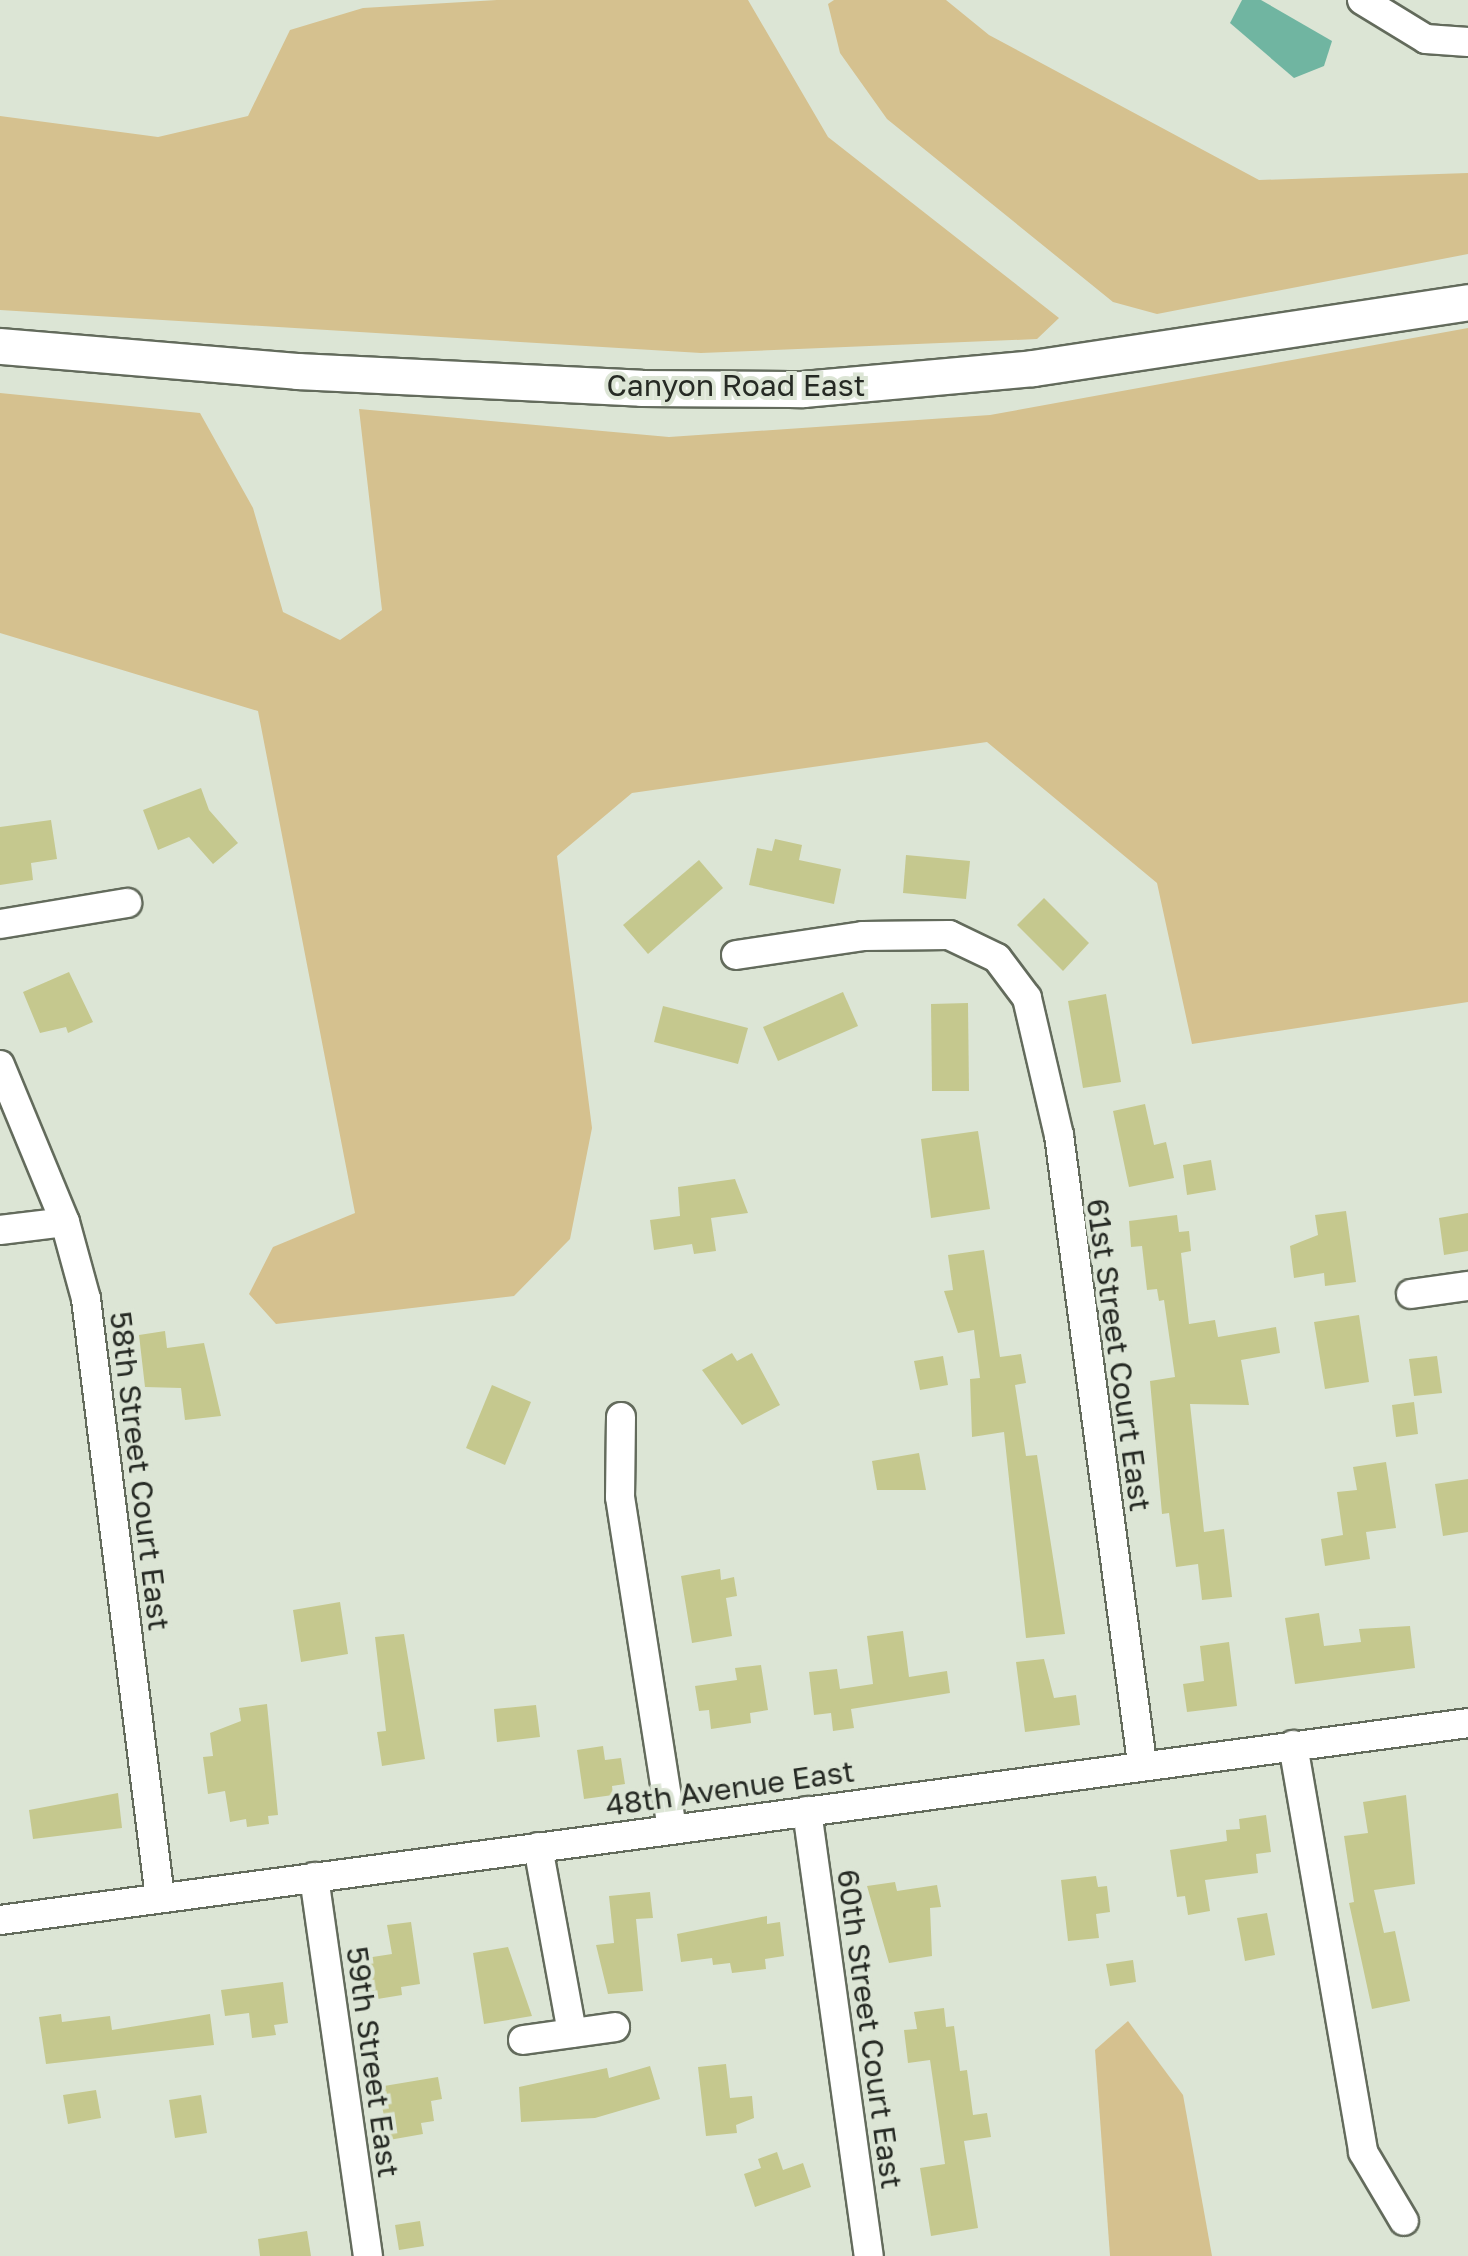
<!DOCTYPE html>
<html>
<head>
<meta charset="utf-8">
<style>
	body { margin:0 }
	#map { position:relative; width:1468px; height:2256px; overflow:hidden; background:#dce5d5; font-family:"Golos Text",sans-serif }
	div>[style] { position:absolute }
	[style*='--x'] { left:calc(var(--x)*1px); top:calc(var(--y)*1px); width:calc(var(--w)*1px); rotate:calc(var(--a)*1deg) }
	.green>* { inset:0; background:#d5c18f }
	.water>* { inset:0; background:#70b5a1 }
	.building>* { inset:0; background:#c5c88e }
	.roads { filter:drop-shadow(2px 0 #636b5c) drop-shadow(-2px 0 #636b5c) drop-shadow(0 2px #636b5c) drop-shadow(0 -2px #636b5c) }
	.minor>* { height:28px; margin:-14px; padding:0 14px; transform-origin:14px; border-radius:14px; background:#fff }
	.major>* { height:35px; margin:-17.5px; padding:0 17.5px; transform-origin:17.5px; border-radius:17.5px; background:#fff }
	span { translate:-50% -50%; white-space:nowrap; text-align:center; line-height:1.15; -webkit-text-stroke:8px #dce5d5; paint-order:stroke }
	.street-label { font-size:30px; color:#262a24 }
</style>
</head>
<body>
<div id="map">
	<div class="green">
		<i style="clip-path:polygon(497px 0,748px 0,828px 137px,1059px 318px,1037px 339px,701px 353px,0 310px,0 116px,158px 137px,248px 116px,290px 30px,363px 8px)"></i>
		<i style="clip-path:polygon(834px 0,946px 0,989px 35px,1259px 180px,1468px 173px,1468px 254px,1157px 314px,1113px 302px,887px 119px,840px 53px,828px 4px)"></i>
		<i style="clip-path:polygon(1468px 328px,1468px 1002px,1192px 1044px,1157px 883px,987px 742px,632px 793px,557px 856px,592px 1128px,570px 1239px,514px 1296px,276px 1324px,249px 1294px,273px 1247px,355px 1213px,258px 711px,0 633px,0 393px,200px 413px,253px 508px,283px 612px,340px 640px,382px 610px,359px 409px,669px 437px,990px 415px)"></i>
		<i style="clip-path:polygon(1128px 2021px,1183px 2095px,1212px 2256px,1110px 2256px,1095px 2050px)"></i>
	</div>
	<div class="water">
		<i style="clip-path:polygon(1242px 0,1261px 0,1332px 41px,1324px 66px,1294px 78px,1230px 23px)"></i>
	</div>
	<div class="building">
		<i style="clip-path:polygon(201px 788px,209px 810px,238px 843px,213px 864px,189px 837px,158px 850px,143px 810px)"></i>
		<i style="clip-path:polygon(51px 820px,57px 859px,31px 863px,33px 880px,0 885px,0 827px)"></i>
		<i style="clip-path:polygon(775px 839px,802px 845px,799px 860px,841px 869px,834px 904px,749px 885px,757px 848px,772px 851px)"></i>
		<i style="clip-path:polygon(906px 855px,970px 861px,966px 899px,903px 893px)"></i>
		<i style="clip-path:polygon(699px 860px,723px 888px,648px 954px,623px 925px)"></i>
		<i style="clip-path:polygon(1044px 898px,1089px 943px,1063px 971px,1017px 925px)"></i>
		<i style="clip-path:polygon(69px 972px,93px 1022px,68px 1033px,66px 1027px,40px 1033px,23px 992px)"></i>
		<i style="clip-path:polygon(843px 992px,858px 1026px,778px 1061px,763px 1027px)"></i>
		<i style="clip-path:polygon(1106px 994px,1121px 1082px,1083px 1088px,1068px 1001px)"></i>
		<i style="clip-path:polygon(968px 1003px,969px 1091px,932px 1091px,931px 1004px)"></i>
		<i style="clip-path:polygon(663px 1006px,748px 1028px,738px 1064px,654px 1042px)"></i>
		<i style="clip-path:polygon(1145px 1104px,1154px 1145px,1166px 1142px,1174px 1178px,1129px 1187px,1113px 1111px)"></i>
		<i style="clip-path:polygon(978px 1131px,990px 1209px,931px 1218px,921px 1139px)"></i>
		<i style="clip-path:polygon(1211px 1160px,1216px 1190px,1187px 1195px,1183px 1165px)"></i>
		<i style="clip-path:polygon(735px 1179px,748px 1213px,711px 1218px,716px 1251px,694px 1254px,692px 1244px,654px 1250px,650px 1220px,680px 1216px,678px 1187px)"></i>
		<i style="clip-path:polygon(1346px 1211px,1356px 1282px,1325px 1286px,1324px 1273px,1294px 1278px,1290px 1246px,1318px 1235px,1315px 1215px)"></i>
		<i style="clip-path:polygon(1468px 1213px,1468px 1251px,1444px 1255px,1439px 1218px)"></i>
		<i style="clip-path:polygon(1177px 1215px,1179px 1232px,1189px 1231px,1191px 1251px,1181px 1253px,1189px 1324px,1215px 1320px,1218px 1337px,1276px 1327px,1280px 1353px,1241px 1360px,1249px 1405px,1190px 1404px,1204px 1532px,1224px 1529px,1232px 1597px,1202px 1600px,1198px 1564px,1176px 1567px,1169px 1513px,1162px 1514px,1150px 1381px,1175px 1377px,1164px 1300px,1159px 1301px,1157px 1289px,1147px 1290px,1142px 1246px,1131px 1247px,1129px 1221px)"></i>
		<i style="clip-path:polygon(984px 1250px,1000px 1357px,1021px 1354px,1026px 1383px,1015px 1385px,1026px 1456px,1037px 1455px,1065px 1634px,1026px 1638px,1004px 1432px,972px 1437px,970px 1379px,980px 1378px,974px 1330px,958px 1333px,944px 1291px,953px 1290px,948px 1255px)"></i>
		<i style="clip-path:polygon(1359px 1315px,1369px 1382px,1325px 1389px,1314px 1322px)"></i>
		<i style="clip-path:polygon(165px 1331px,167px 1348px,204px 1343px,221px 1416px,185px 1420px,181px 1388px,145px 1387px,139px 1335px)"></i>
		<i style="clip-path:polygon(732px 1353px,737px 1361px,752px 1353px,780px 1405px,742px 1425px,702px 1370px)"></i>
		<i style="clip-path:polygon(943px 1356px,948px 1385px,920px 1390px,914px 1361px)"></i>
		<i style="clip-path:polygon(1437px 1356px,1442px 1393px,1414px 1396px,1409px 1359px)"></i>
		<i style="clip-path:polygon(492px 1385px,531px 1402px,505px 1465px,466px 1448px)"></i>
		<i style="clip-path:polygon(1414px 1402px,1418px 1434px,1396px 1437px,1392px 1405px)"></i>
		<i style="clip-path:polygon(919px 1453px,926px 1490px,877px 1490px,872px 1461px)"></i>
		<i style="clip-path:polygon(1386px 1462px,1396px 1528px,1366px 1532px,1370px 1559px,1325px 1566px,1321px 1539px,1343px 1535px,1337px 1492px,1357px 1490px,1353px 1467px)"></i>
		<i style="clip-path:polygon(1468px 1479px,1468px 1532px,1443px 1536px,1435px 1484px)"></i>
		<i style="clip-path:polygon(720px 1569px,721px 1580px,734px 1577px,737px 1596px,726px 1598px,732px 1636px,692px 1643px,681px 1576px)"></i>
		<i style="clip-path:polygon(340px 1602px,348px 1654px,301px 1662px,293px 1610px)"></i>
		<i style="clip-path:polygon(1319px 1613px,1324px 1646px,1361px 1642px,1359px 1629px,1410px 1626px,1415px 1668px,1295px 1684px,1285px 1618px)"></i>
		<i style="clip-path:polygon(903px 1631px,909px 1677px,947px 1671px,950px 1693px,851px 1709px,854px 1728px,833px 1731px,831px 1713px,814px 1715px,809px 1672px,837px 1669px,840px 1689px,873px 1684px,867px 1636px)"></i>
		<i style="clip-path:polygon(404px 1634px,425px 1759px,382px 1766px,377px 1732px,386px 1731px,375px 1637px)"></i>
		<i style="clip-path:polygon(1229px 1642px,1237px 1706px,1187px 1712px,1183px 1684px,1204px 1681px,1200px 1646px)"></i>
		<i style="clip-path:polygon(1044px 1659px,1054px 1698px,1076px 1695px,1080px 1725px,1025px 1732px,1016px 1662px)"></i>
		<i style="clip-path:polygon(761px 1665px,768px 1710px,750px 1713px,751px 1723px,711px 1729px,709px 1710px,699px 1711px,695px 1686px,737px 1680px,735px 1668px)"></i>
		<i style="clip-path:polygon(267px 1704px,278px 1815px,268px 1816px,269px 1824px,247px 1827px,246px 1819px,230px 1822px,225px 1791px,208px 1794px,203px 1757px,213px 1756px,210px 1733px,241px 1721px,239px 1708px)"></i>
		<i style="clip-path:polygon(536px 1705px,540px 1737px,497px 1742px,494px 1709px)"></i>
		<i style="clip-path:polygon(603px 1746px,605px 1760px,621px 1758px,625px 1784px,612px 1786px,613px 1795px,584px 1799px,577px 1750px)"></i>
		<i style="clip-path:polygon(118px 1793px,122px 1828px,33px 1839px,29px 1810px)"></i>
		<i style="clip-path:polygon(1406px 1795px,1415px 1884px,1374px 1890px,1384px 1933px,1395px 1931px,1410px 2001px,1372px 2009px,1349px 1903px,1354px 1902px,1344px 1836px,1368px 1833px,1363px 1802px)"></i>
		<i style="clip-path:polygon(1266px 1815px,1271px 1852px,1256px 1854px,1258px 1873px,1205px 1880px,1210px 1911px,1188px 1915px,1185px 1896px,1177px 1897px,1170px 1850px,1227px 1841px,1226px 1830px,1240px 1829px,1239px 1819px)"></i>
		<i style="clip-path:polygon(1096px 1876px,1098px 1887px,1107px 1886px,1110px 1912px,1096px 1914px,1099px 1938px,1068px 1941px,1061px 1880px)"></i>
		<i style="clip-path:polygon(895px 1882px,897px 1891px,937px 1885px,941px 1907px,930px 1908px,932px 1956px,889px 1963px,867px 1886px)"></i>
		<i style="clip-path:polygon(650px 1892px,653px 1918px,636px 1919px,643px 1991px,608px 1994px,596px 1945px,614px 1943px,609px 1896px)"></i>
		<i style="clip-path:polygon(1267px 1913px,1275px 1955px,1245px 1961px,1237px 1918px)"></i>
		<i style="clip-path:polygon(767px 1916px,767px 1924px,780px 1922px,784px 1956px,765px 1959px,766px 1969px,732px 1973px,730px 1963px,713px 1965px,712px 1958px,681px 1962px,677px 1934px)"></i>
		<i style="clip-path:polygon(411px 1922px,420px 1984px,401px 1987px,402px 1995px,359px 2002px,353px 1960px,392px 1954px,387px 1925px)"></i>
		<i style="clip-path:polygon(508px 1947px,532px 2016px,484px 2024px,473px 1953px)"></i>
		<i style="clip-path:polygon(1133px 1960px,1136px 1982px,1110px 1986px,1106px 1964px)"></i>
		<i style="clip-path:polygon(283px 1982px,288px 2023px,274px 2025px,276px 2035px,252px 2038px,249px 2013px,225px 2016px,221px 1990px)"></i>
		<i style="clip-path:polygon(944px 2008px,946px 2027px,954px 2026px,960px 2071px,967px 2070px,973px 2115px,987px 2113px,991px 2137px,964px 2141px,978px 2228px,931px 2236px,920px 2168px,945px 2164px,930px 2060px,908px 2063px,904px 2030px,917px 2029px,914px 2012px)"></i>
		<i style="clip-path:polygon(61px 2014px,62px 2022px,110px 2016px,112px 2030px,210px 2014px,214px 2045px,46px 2064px,39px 2017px)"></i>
		<i style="clip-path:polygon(726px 2064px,730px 2098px,752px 2096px,754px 2118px,736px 2125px,737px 2133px,706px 2136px,698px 2067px)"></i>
		<i style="clip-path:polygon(650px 2066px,660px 2099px,595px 2118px,521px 2122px,519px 2087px,607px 2068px,609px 2078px)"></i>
		<i style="clip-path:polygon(438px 2077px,442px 2099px,431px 2101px,434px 2121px,421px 2123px,423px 2134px,389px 2140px,378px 2087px)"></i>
		<i style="clip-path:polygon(96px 2090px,101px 2118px,68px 2124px,63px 2095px)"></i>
		<i style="clip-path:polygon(201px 2095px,207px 2133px,175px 2138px,169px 2100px)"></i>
		<i style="clip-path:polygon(777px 2152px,783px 2170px,803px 2163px,811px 2187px,755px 2207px,744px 2174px,761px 2168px,758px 2159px)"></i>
		<i style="clip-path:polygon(420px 2221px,424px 2246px,399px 2250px,395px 2225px)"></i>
		<i style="clip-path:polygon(307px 2231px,311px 2256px,260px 2256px,258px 2239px)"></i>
	</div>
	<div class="roads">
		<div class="minor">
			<i style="--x:1362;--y:0;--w:75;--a:31.4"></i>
			<i style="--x:1426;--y:39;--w:42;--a:4.1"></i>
			<i style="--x:0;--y:924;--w:129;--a:-9.4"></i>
			<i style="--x:736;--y:955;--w:128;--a:-8.5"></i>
			<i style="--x:863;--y:936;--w:86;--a:-0.7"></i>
			<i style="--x:949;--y:935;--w:53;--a:25.6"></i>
			<i style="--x:997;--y:958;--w:50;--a:53.1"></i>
			<i style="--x:1027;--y:998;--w:141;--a:76.9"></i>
			<i style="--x:1059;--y:1135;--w:633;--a:82.47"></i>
			<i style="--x:0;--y:1065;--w:170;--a:67.5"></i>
			<i style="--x:65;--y:1222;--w:80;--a:74.7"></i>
			<i style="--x:86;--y:1299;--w:604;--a:82.96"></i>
			<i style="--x:0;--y:1230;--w:65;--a:-7"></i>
			<i style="--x:1411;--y:1294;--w:58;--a:-8"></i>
			<i style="--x:621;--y:1417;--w:80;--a:90.7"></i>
			<i style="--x:620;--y:1497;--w:335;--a:81.1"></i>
			<i style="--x:1293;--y:1745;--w:413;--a:80.2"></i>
			<i style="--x:1363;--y:2152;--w:80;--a:59.3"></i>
			<i style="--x:807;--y:1811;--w:449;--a:82.1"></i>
			<i style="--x:538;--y:1847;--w:189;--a:79.6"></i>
			<i style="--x:314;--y:1877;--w:383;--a:81.9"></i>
			<i style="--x:0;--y:1920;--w:1481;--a:-7.64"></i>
			<i style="--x:523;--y:2040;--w:93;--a:-8"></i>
		</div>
		<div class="major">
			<i style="--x:0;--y:346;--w:298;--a:4.8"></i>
			<i style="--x:297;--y:371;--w:344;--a:2.8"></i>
			<i style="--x:641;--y:388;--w:162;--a:0.4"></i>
			<i style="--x:803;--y:389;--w:231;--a:-5.2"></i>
			<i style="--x:1033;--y:368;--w:440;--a:-8.6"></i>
		</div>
	</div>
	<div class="street-label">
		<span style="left:736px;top:385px">Canyon Road East</span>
		<span style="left:1119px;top:1355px;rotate:82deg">61st Street Court East</span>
		<span style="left:140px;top:1471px;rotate:83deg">58th Street Court East</span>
		<span style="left:730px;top:1788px;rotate:-8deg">48th Avenue East</span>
		<span style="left:870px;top:2029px;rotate:82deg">60th Street Court East</span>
		<span style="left:373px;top:2062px;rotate:82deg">59th Street East</span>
	</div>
</div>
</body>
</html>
